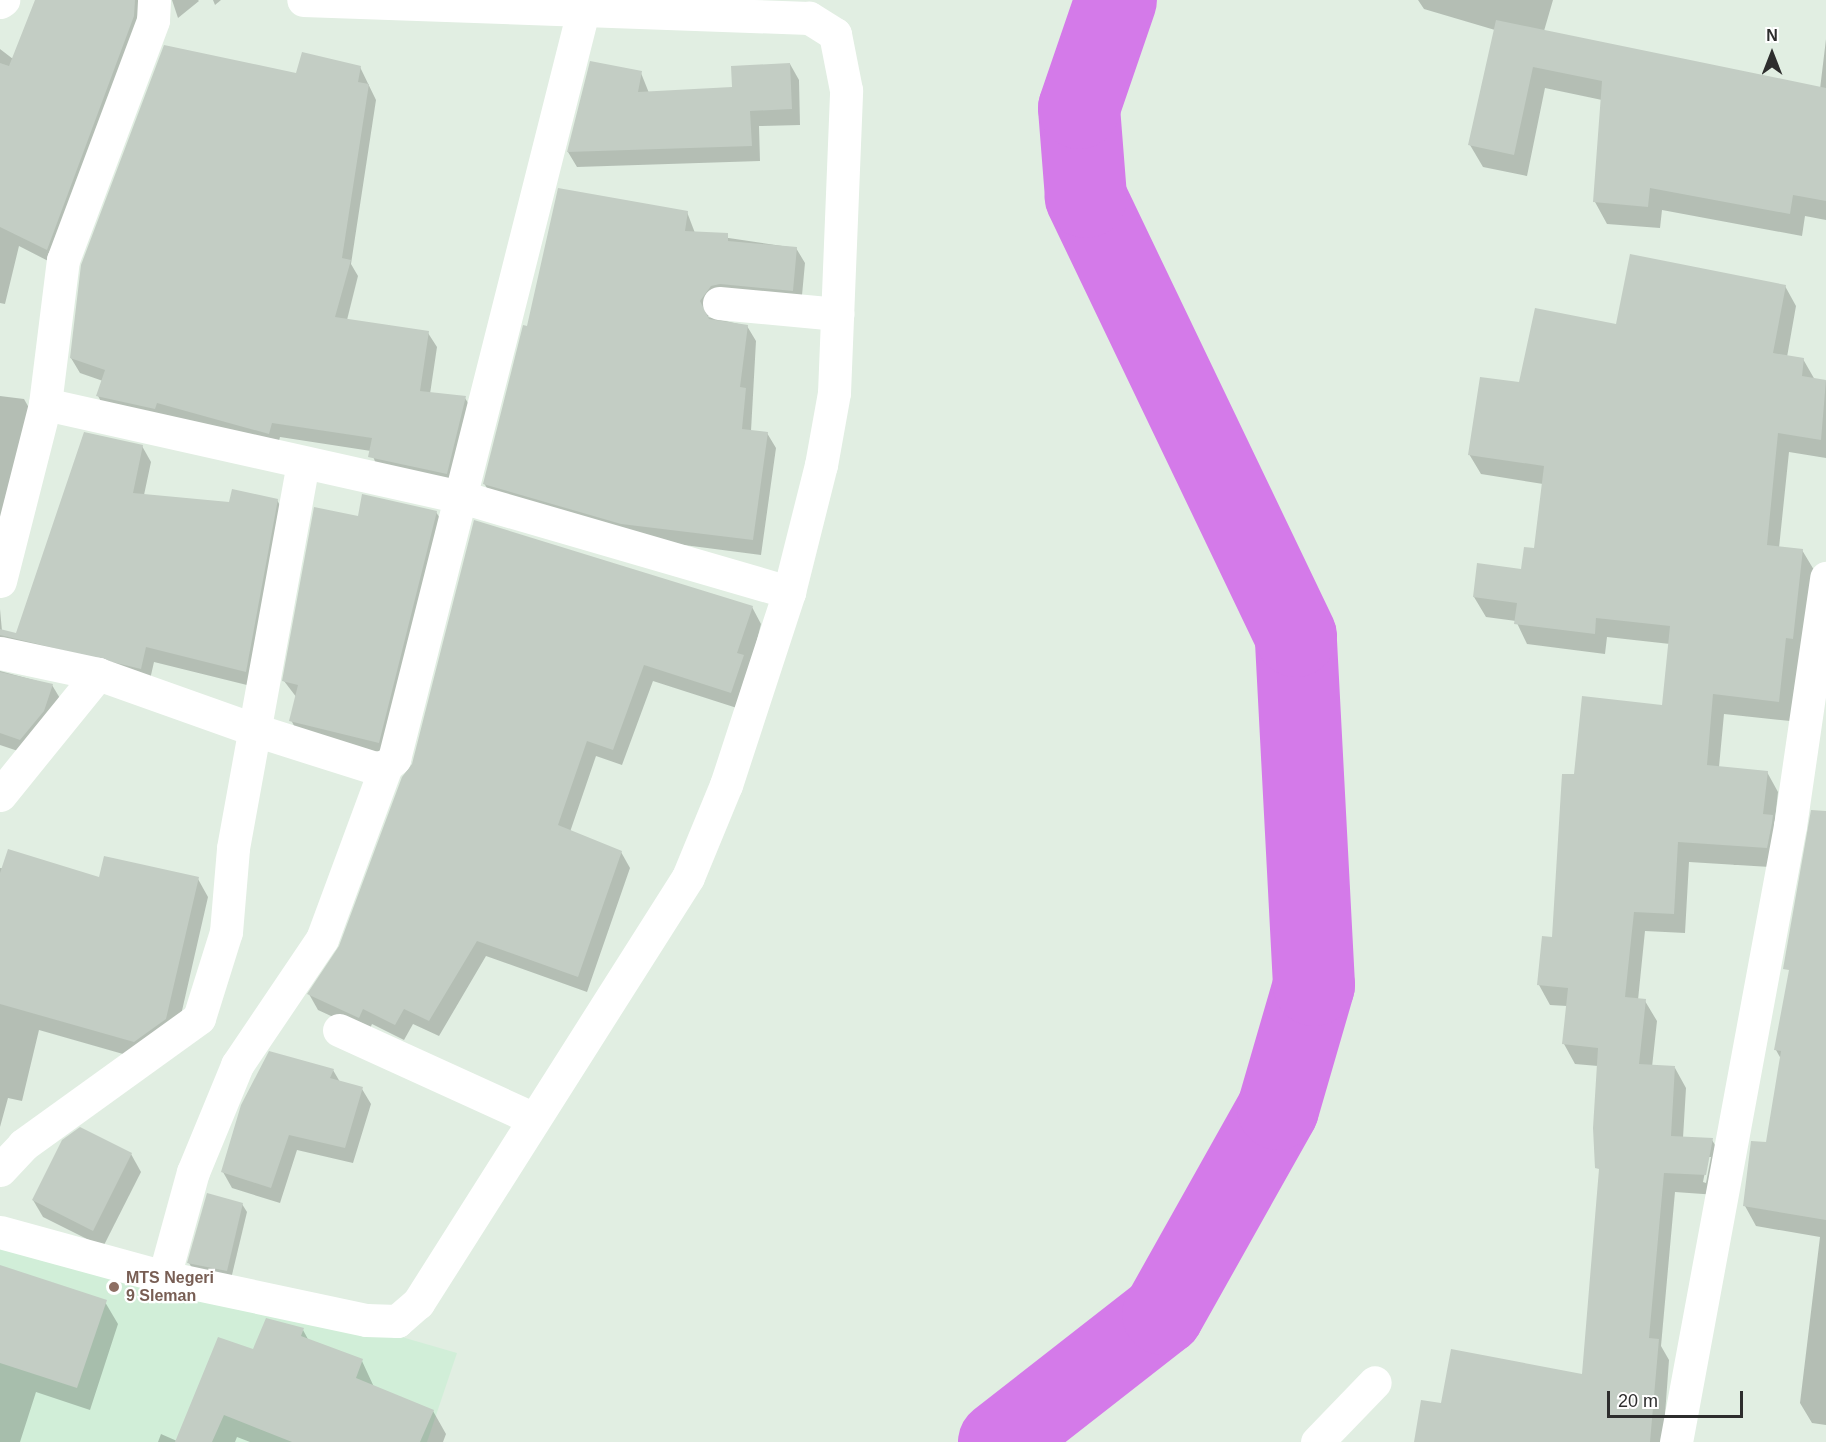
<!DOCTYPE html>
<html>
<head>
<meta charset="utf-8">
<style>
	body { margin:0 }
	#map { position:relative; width:1826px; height:1442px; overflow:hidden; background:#e1eee2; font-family:Helvetica,sans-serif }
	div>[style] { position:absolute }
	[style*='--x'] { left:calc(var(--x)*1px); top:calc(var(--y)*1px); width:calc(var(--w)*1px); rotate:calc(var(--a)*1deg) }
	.education>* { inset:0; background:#d1eed8 }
	.shadow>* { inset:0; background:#0003 }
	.river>* { height:82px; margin:-41px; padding:0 41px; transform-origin:41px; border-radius:41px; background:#d47ae9 }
	.building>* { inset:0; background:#c3cdc4 }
	.minor>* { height:33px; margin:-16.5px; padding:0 16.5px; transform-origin:16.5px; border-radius:16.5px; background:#fff }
	.dots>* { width:16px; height:16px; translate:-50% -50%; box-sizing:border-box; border:3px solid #fff; border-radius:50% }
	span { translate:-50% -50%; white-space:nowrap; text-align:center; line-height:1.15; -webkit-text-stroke:4.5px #fff; paint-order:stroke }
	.education-label { font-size:16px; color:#785e54; font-weight:700 }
	.left { translate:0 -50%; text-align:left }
	.north { position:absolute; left:1742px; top:24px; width:60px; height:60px; -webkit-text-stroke:4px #fff; paint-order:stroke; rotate:0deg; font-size:16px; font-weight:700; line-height:24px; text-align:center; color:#2d2d2d }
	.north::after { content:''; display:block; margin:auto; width:21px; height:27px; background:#2d2d2d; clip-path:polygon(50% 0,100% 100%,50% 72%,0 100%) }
	.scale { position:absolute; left:1607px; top:1391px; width:136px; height:27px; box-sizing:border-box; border:3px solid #2d2d2d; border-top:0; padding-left:8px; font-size:18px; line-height:21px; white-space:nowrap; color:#2d2d2d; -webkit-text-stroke:4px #fff; paint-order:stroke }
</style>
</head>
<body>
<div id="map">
	<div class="education">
		<i style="clip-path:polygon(0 1221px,457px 1353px,427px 1442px,0 1442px)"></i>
	</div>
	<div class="shadow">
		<i style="clip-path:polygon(36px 0,146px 0,56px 265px,19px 246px,5px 304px,0 303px,0 49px,13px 59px)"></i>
		<i style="clip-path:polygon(172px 0,198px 0,199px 1px,178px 18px)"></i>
		<i style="clip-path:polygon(213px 0,221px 0,215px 5px)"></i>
		<i style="clip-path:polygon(1418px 0,1553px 0,1544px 31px,1820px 89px,1826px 39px,1826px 220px,1805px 216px,1802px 236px,1662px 210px,1660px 228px,1607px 224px,1595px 202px,1602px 100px,1545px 88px,1527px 176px,1483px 167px,1470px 145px,1495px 30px,1424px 9px)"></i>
		<i style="clip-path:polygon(790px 64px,799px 80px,800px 125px,759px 126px,760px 161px,577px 167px,568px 152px,641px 73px,649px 93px,733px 89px)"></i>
		<i style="clip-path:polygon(360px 67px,376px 100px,351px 264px,358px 276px,347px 320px,428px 333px,437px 347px,430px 394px,465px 398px,474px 413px,455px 488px,379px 472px,371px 451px,280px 437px,277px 448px,106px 411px,98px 396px,103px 381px,80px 373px,71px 358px,297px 75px)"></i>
		<i style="clip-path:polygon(687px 212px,695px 233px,796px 248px,805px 263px,801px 306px,719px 301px,708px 317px,747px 326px,756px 341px,751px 431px,767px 433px,776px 448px,761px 555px,630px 538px,493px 499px,484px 483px,529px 328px)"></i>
		<i style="clip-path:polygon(evenodd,1785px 286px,1796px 306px,1787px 357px,1803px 359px,1815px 380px,1826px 381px,1826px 458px,1789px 452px,1779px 548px,1802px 550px,1814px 570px,1800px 722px,1724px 714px,1719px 767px,1767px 772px,1778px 792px,1770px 867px,1689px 862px,1685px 933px,1645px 931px,1638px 1000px,1645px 1001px,1657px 1021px,1652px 1067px,1675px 1068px,1686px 1088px,1683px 1138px,1712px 1140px,1724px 1160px,1717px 1195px,1675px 1192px,1661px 1346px,1669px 1360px,1663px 1442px,1415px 1442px,1442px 1405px,1584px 1375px,1600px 1175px,1598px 1066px,1575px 1064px,1564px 1044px,1567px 1006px,1550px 1005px,1539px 985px,1553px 938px,1575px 776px,1663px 706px,1670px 644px,1607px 637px,1605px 654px,1527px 644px,1516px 621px,1486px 617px,1474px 597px,1522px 571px,1535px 550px,1543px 484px,1481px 474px,1469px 454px,1520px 384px,1617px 325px,1785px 286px,1708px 1157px,1711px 1157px,1706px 1183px,1703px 1182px,1708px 1157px)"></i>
		<i style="clip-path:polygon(0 396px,24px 399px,33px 415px,0 552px)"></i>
		<i style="clip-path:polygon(142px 446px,151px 462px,144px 495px,231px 504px,277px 500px,286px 516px,255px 687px,154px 662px,149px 684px,0 654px,0 609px,2px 631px,17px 635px)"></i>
		<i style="clip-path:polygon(436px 512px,446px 528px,388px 758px,300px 737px,291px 720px,297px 698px,284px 681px,359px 518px)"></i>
		<i style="clip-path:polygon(752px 607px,761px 624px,740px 709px,653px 681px,622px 765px,596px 756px,570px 832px,621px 852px,630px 868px,587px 992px,486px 956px,439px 1036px,413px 1024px,404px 1040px,372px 1024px,368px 1033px,318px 1010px,309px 994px,341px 946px,403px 778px)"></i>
		<i style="clip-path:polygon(0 671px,52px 685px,61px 700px,30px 755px,0 745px)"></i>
		<i style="clip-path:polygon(1826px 845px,1826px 1425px,1812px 1423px,1800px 1403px,1820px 1237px,1756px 1226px,1745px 1206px,1752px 1142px,1767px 1143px,1781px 1059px,1776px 1050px)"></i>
		<i style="clip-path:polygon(0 868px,100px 879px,198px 879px,208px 897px,176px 1037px,144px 1060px,39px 1030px,22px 1101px,8px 1098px,0 1127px)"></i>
		<i style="clip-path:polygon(333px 1070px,340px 1082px,362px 1089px,371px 1104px,353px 1163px,297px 1150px,280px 1203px,232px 1188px,223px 1172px)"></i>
		<i style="clip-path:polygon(131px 1154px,141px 1172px,103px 1247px,43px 1217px,33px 1200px)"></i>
		<i style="clip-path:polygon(242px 1204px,247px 1212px,231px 1279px,194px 1271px,189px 1263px)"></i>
		<i style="clip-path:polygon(0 1267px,105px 1302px,118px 1324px,90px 1410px,36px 1392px,20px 1442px,0 1442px)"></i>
		<i style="clip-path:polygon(303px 1330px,309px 1341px,362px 1361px,374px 1387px,433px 1411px,446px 1434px,443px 1442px,250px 1442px,237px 1437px,235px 1442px,158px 1442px,161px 1434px,177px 1441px,254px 1351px)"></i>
	</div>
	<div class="river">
		<i style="--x:999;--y:1442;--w:208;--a:-38"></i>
		<i style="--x:1163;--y:1314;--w:235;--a:-60.7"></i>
		<i style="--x:1278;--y:1109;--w:129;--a:-73.8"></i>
		<i style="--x:1314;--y:985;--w:349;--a:-93"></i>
		<i style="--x:1296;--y:636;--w:487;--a:-115.6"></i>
		<i style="--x:1086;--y:197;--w:89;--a:-94.5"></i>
		<i style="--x:1079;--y:108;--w:114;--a:-71.1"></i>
	</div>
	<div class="building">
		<i style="clip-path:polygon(35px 0,135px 0,134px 16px,47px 250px,0 227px,0 63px,9px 66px)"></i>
		<i style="clip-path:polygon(1496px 20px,1826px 88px,1826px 201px,1793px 195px,1790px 214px,1650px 188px,1648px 207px,1593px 202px,1602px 81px,1533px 67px,1514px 155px,1468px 145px)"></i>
		<i style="clip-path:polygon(164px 45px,296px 73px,302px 52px,361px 66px,358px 82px,369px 84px,342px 258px,351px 260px,335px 317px,429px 331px,420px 391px,466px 396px,447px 474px,368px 457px,372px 438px,272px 423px,269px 434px,157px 403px,155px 409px,96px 396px,105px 370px,70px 358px,81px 265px)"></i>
		<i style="clip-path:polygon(590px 61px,642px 71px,638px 92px,732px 87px,731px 66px,790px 63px,792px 109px,750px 111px,752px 146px,567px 152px)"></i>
		<i style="clip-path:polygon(558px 188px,688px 211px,685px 231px,728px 233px,728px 241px,797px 247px,793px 291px,720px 284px,711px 286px,700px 301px,709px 319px,748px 325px,740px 387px,746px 388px,742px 429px,768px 432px,753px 540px,621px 524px,483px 484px,523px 325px,527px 326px)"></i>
		<i style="clip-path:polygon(1630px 254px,1786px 285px,1773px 353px,1804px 358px,1802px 376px,1826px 380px,1821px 440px,1778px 433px,1767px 545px,1803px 549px,1793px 639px,1786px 638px,1779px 702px,1713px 694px,1707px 765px,1768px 771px,1763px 814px,1773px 815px,1772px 823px,1767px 848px,1678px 842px,1674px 914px,1634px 912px,1625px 997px,1646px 999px,1639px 1064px,1675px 1066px,1671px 1136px,1713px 1138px,1706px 1175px,1664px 1173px,1649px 1338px,1659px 1339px,1650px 1442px,1414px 1442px,1421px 1400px,1441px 1403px,1451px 1349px,1582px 1374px,1599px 1169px,1595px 1168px,1593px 1128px,1598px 1048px,1562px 1044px,1568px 988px,1537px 985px,1542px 936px,1552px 937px,1562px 774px,1574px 774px,1582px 696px,1662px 705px,1670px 626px,1596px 618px,1595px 634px,1514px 624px,1517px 603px,1473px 597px,1477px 563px,1521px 569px,1524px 547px,1534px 548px,1544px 466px,1468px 455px,1480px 377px,1519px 382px,1535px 308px,1616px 324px)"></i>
		<i style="clip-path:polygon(84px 432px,143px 445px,133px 493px,229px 502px,232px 489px,278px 499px,246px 672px,146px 647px,141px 669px,0 635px,0 629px,16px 633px)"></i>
		<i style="clip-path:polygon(362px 494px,437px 511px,379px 743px,289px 721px,298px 685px,282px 681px,314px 507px,358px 516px)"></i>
		<i style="clip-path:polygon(474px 520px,753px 606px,737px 653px,744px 655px,731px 693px,644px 665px,613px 750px,587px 741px,558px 825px,622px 851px,578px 977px,477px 941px,429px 1021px,404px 1009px,395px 1025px,363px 1009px,359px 1018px,307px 994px,339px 946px,402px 777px,412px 764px)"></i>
		<i style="clip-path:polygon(0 672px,53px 684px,44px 711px,20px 740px,0 733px)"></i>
		<i style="clip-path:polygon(1811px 810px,1826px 811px,1826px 1220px,1743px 1206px,1751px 1141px,1766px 1142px,1781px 1051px,1774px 1050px,1789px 970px,1783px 969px)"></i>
		<i style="clip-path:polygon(8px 849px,99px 877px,104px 856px,199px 877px,166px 1019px,134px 1042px,0 1004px,0 873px)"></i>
		<i style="clip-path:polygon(269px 1051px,334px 1069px,330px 1078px,363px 1087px,345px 1148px,289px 1135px,271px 1188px,221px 1172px,241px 1105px)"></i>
		<i style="clip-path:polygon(80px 1127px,132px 1153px,93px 1231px,32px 1200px,62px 1140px)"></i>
		<i style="clip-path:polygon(207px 1193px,243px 1203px,227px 1271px,187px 1263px)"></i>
		<i style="clip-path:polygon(0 1265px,107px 1300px,77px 1388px,0 1363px)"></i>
		<i style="clip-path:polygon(266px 1318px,304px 1328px,301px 1336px,363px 1359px,356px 1378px,434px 1410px,420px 1442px,292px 1442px,224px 1415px,212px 1442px,175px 1442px,218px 1337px,253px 1349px)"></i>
	</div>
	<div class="minor">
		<i style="--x:0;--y:2;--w:4;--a:-34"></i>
		<i style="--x:719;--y:303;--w:119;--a:5.3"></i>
		<i style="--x:45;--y:404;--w:423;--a:12.6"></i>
		<i style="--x:458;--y:496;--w:345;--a:16.2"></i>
		<i style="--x:0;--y:581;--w:183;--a:-75.7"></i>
		<i style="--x:45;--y:404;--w:145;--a:-82.9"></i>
		<i style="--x:63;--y:260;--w:256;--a:-69.4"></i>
		<i style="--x:153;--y:20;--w:20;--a:-87"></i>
		<i style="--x:0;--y:653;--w:100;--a:12.1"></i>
		<i style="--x:0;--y:795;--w:156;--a:-51"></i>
		<i style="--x:98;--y:674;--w:167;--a:19.6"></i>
		<i style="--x:255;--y:730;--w:126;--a:17.6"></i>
		<i style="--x:375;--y:768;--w:11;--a:-10"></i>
		<i style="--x:339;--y:1030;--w:214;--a:24.5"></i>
		<i style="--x:0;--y:1170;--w:34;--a:-47"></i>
		<i style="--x:23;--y:1145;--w:217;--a:-35.8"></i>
		<i style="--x:199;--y:1018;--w:90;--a:-72.6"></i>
		<i style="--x:226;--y:932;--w:84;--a:-85.2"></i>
		<i style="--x:233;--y:848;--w:390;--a:-79.7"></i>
		<i style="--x:0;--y:1232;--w:170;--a:15.3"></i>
		<i style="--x:164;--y:1277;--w:207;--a:12"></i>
		<i style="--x:366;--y:1320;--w:31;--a:2"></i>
		<i style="--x:397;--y:1321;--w:28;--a:-41"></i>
		<i style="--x:418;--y:1303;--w:504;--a:-57.63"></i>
		<i style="--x:688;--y:877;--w:100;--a:-67.6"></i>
		<i style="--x:726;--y:785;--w:203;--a:-71.9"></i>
		<i style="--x:789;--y:592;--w:131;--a:-75.9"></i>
		<i style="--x:821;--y:465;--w:73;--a:-79.8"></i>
		<i style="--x:834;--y:393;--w:303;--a:-87.7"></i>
		<i style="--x:846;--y:90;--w:57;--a:-101.1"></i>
		<i style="--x:835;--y:34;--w:31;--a:-148"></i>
		<i style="--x:809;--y:18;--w:506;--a:-177.96"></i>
		<i style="--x:164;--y:1277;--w:109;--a:-74.6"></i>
		<i style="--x:193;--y:1172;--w:116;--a:-67.6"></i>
		<i style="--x:237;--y:1065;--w:152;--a:-56"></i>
		<i style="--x:322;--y:939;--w:184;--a:-69.7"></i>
		<i style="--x:386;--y:766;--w:11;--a:-41"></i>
		<i style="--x:394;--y:759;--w:772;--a:-75.82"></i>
		<i style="--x:1317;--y:1442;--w:83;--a:-46"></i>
		<i style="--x:1676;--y:1442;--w:626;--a:-79.52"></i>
		<i style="--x:1790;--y:826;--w:251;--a:-81.7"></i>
	</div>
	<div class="dots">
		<i style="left:114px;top:1287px;background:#8d6e63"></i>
	</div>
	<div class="education-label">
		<span class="left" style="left:126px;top:1287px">MTS Negeri<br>9 Sleman</span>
	</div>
	<div class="north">N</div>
	<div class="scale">20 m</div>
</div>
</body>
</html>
